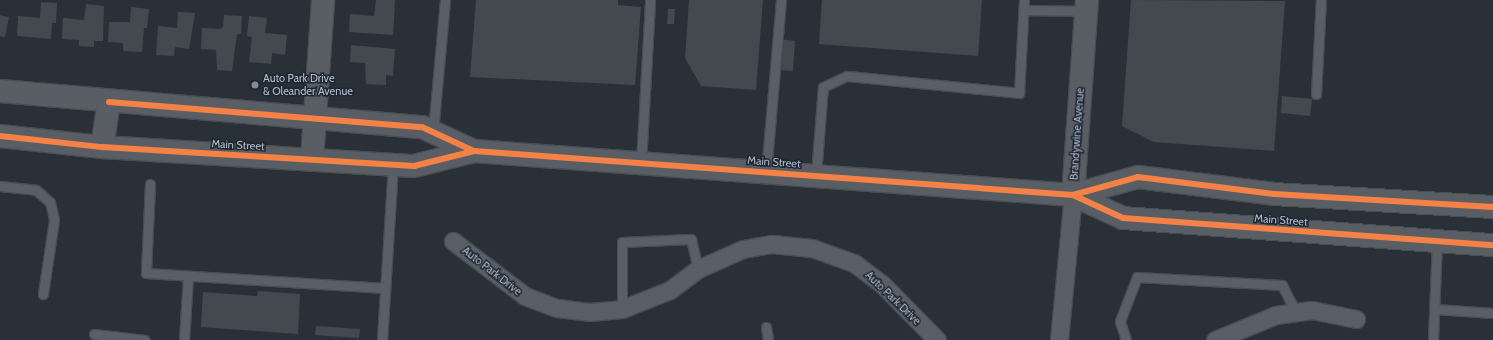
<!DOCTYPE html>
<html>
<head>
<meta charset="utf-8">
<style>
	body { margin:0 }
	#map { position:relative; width:1493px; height:340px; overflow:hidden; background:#2a3038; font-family:Cabin,sans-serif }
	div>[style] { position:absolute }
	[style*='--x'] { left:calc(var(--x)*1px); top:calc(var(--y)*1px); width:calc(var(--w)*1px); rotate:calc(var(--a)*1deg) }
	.building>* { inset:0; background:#444950 }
	.roads { filter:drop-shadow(1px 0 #484c53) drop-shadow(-1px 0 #484c53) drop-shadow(0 1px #484c53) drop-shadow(0 -1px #484c53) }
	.lane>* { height:9px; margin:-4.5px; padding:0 4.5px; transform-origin:4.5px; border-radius:4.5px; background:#5a5e66 }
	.street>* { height:17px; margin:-8.5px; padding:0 8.5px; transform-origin:8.5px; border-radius:8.5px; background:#5a5e66 }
	.secondary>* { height:22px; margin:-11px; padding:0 11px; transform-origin:11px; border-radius:11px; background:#595d64 }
	.cycleway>* { height:6px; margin:-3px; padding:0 3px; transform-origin:3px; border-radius:3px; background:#f48246 }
	.dots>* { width:11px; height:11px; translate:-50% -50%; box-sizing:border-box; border:2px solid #1d2633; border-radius:50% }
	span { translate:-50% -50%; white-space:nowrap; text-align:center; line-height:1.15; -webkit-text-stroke:3px #1d2633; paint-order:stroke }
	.poi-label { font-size:11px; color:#b4bcc9 }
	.left { translate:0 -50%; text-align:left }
	.street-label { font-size:11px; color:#b4bcc9 }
</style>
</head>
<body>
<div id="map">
	<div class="building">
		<i style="clip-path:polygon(376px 0,395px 0,393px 35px,349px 32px,350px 14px,374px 16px)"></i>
		<i style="clip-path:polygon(476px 0,618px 0,618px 5px,641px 7px,635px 85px,470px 77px)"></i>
		<i style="clip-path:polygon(689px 0,763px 0,756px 90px,701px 86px,685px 58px)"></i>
		<i style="clip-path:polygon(822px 0,982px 0,978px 56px,819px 44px)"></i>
		<i style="clip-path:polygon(1131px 0,1285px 1px,1274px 151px,1154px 142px,1122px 126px)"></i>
		<i style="clip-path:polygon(41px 2px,57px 3px,56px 23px,52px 23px,51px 39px,17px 36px,18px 16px,40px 18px)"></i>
		<i style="clip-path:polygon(86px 4px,104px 6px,103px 41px,94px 41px,94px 47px,79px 46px,79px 40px,62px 39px,63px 18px,84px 20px)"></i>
		<i style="clip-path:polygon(131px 7px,149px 9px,147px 28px,144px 28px,142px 52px,123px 51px,123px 43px,108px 42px,109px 22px,130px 22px)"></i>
		<i style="clip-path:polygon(668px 9px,675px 9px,674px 24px,667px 24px)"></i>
		<i style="clip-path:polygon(178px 12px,195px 13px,189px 49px,175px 47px,174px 56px,156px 55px,158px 26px,177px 28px)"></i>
		<i style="clip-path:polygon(0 15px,9px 17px,5px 37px,0 36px)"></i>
		<i style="clip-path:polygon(224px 15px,242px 16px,241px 34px,237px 34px,232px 71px,217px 70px,216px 50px,201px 49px,202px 28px,220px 29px,223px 27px)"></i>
		<i style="clip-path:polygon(249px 16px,267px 18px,265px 33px,287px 35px,285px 55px,272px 53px,271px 64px,249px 62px,252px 37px,247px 36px)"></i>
		<i style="clip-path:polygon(781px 39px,795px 41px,793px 71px,778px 70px)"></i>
		<i style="clip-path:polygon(351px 45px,395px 49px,393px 76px,386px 75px,386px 85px,366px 84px,365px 63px,350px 62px)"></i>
		<i style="clip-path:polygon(1282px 96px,1312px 99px,1310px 116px,1281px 113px)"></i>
		<i style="clip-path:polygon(258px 291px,300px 294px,298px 334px,201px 327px,203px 292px,257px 296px)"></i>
		<i style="clip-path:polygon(316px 326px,360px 329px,359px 338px,315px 335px)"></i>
	</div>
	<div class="roads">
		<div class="lane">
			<i style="--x:1024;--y:10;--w:62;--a:0.9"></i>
			<i style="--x:1316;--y:94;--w:94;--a:-87"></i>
			<i style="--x:433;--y:132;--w:133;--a:-84.8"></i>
			<i style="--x:641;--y:163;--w:163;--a:-86.8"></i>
			<i style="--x:766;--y:172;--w:173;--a:-85"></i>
			<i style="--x:816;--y:175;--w:88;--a:-85.5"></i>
			<i style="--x:823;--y:87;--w:26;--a:-25"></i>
			<i style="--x:847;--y:76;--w:173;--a:5.6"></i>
			<i style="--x:1019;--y:93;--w:93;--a:-86.9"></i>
			<i style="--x:150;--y:184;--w:89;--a:92.6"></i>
			<i style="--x:146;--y:273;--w:239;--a:3.6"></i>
			<i style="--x:0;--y:186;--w:36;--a:6"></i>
			<i style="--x:36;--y:190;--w:18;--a:41"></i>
			<i style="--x:50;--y:202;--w:18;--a:77"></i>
			<i style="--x:54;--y:220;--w:75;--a:98.5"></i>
			<i style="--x:622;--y:309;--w:67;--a:-90"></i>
			<i style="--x:622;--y:242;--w:69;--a:-2.5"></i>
			<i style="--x:691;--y:239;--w:31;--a:77"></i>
			<i style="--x:1435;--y:309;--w:58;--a:3.9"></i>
			<i style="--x:766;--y:327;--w:13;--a:81"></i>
			<i style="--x:94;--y:334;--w:51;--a:6.7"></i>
			<i style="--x:184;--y:340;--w:64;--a:-86.4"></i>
			<i style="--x:382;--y:340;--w:175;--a:-86.4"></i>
			<i style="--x:1126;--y:340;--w:20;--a:-108"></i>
			<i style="--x:1120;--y:321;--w:47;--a:-68.9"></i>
			<i style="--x:1137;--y:277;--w:145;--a:3.2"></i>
			<i style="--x:1282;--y:285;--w:30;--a:63"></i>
			<i style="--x:1433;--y:340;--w:99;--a:-87.7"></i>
		</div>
		<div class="street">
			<i style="--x:453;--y:241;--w:91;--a:37.4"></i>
			<i style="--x:525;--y:296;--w:34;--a:21"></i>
			<i style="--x:557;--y:308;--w:32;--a:7"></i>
			<i style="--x:589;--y:312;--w:33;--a:-5"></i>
			<i style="--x:622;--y:309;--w:52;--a:-21.6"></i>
			<i style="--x:670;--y:290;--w:35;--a:-37"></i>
			<i style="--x:698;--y:269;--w:49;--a:-24"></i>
			<i style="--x:743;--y:249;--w:29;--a:-10"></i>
			<i style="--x:772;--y:244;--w:40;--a:5.7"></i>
			<i style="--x:812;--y:248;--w:45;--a:19.7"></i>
			<i style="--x:854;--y:263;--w:34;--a:37"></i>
			<i style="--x:881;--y:283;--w:80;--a:45.5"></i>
			<i style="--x:1059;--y:340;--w:146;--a:-84.5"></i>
			<i style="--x:1215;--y:340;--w:66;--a:-22.3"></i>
			<i style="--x:1276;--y:315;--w:36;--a:-8"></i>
			<i style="--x:1312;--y:310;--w:45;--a:11.6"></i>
		</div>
		<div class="secondary">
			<i style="--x:0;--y:91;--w:424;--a:4.9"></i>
			<i style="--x:422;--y:127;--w:57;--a:24.8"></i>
			<i style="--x:0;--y:136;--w:103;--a:6.2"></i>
			<i style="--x:102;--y:147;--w:313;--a:3.5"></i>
			<i style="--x:414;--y:166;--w:62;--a:-14"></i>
			<i style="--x:474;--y:151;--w:601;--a:4.2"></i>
			<i style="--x:1073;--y:195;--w:67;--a:-15.5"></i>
			<i style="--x:1138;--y:177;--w:137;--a:7.1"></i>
			<i style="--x:1274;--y:194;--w:219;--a:3.4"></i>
			<i style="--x:102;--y:147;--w:46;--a:-81.2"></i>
			<i style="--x:312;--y:159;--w:159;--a:-86"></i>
			<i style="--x:1073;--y:195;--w:55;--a:24.7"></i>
			<i style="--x:1123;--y:218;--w:371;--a:4.2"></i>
			<i style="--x:1073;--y:195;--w:196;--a:-85.9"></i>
		</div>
	</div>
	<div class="cycleway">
		<i style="--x:109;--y:102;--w:314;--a:4.6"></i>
		<i style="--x:422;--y:127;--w:57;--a:24.8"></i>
		<i style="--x:0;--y:136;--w:103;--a:6.2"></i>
		<i style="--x:102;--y:147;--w:313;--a:3.5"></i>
		<i style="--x:414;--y:166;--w:62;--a:-14"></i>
		<i style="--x:474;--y:151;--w:601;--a:4.2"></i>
		<i style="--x:1073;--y:195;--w:67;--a:-15.5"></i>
		<i style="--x:1138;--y:177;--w:137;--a:7.1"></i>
		<i style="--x:1274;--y:194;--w:219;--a:3.4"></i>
		<i style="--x:1073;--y:195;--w:55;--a:24.7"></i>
		<i style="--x:1123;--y:218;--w:371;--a:4.2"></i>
	</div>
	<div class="dots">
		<i style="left:255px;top:85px;background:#848b96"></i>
	</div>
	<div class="poi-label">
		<span class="left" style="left:263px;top:85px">Auto Park Drive<br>&amp; Oleander Avenue</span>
	</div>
	<div class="street-label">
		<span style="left:1077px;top:134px;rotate:-86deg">Brandywine Avenue</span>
		<span style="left:238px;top:145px;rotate:3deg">Main Street</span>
		<span style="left:774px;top:162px;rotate:4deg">Main Street</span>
		<span style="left:1281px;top:220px;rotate:4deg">Main Street</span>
		<span style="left:492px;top:271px;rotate:38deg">Auto Park Drive</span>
		<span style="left:893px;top:298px;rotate:44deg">Auto Park Drive</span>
	</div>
</div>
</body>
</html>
